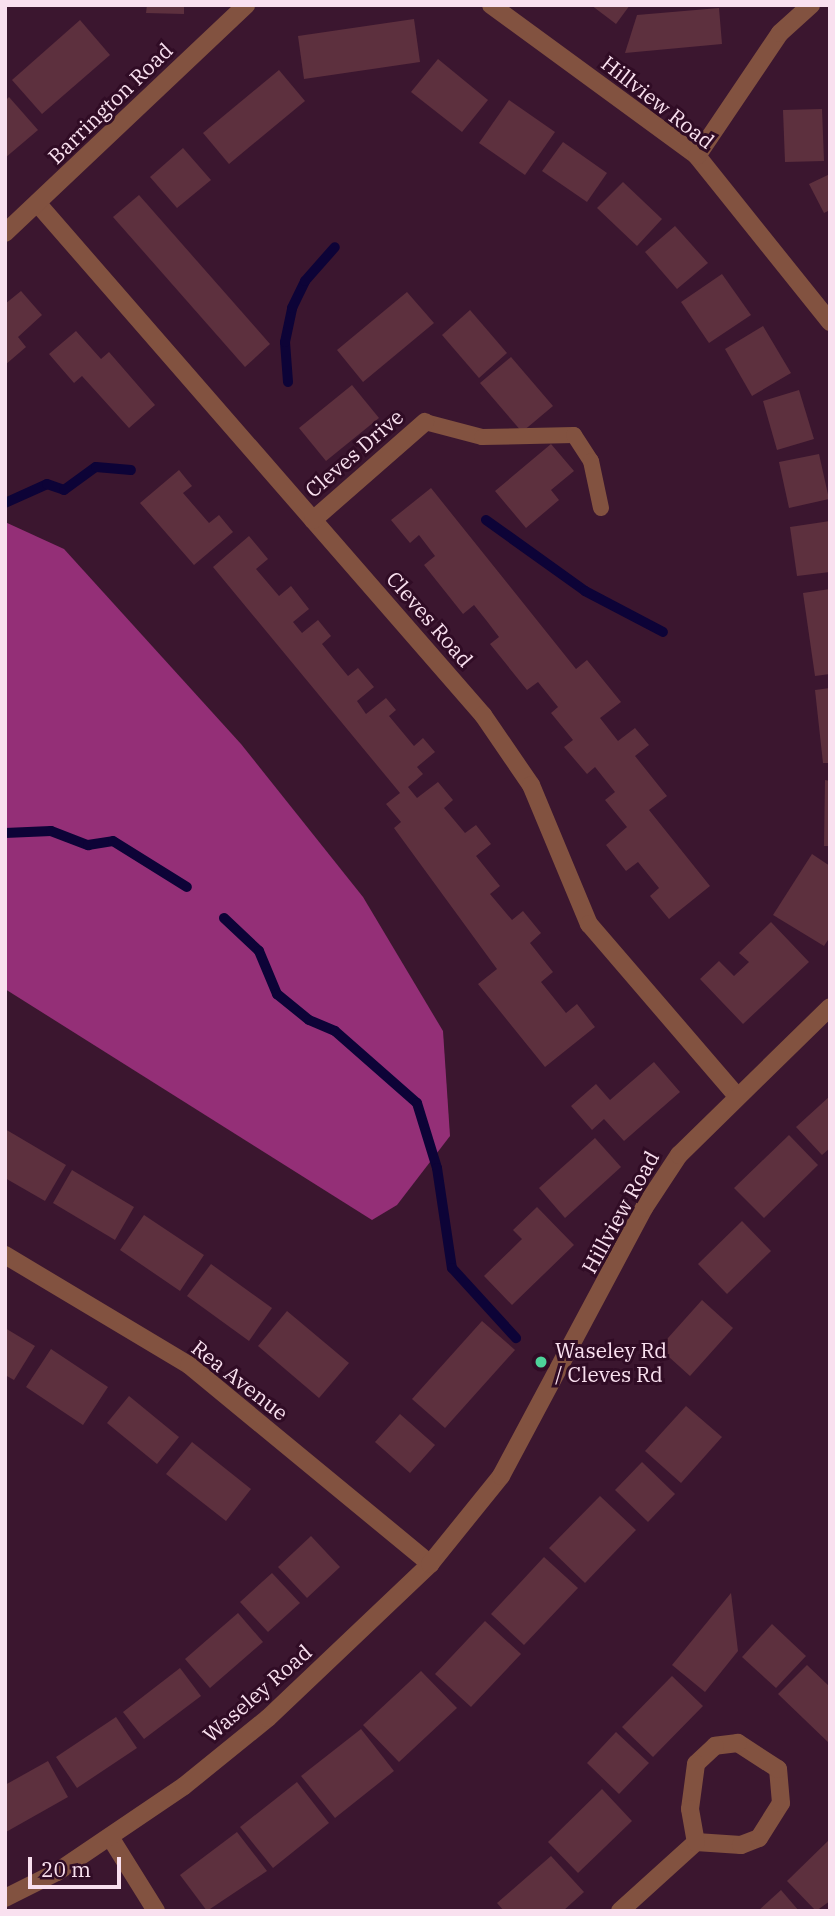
<!DOCTYPE html>
<html>
<head>
<meta charset="utf-8">
<style>
	body { margin:0 }
	#map { position:relative; width:835px; height:1916px; overflow:hidden; background:#3b162f; font-family:"IBM Plex Serif",serif }
	div>[style] { position:absolute }
	[style*='--x'] { left:calc(var(--x)*1px); top:calc(var(--y)*1px); width:calc(var(--w)*1px); rotate:calc(var(--a)*1deg) }
	.forest>* { inset:0; background:#942f77 }
	.stream>* { height:10px; margin:-5px; padding:0 5px; transform-origin:5px; border-radius:5px; background:#0d0337 }
	.building>* { inset:0; background:#5d303e }
	.service>* { height:16px; margin:-8px; padding:0 8px; transform-origin:8px; border-radius:8px; background:#825240 }
	.minor>* { height:18px; margin:-9px; padding:0 9px; transform-origin:9px; border-radius:9px; background:#825240 }
	.dots>* { width:19px; height:19px; translate:-50% -50%; box-sizing:border-box; border:4px solid #300c25; border-radius:50% }
	span { translate:-50% -50%; white-space:nowrap; text-align:center; line-height:1.15; -webkit-text-stroke:6px #300c25; paint-order:stroke }
	.street-label { font-size:21px; color:#f9e0ef }
	.poi-label { font-size:21px; color:#f9e0ef }
	.left { translate:0 -50%; text-align:left }
	.frame { position:absolute; inset:0; border:7px solid #f9e0ef; pointer-events:none }
	.scale { position:absolute; left:28px; top:1857px; width:93px; height:32px; box-sizing:border-box; border:4px solid #f9e0ef; border-top:0; padding-left:9px; font-size:21px; line-height:24px; white-space:nowrap; color:#f9e0ef; -webkit-text-stroke:5px #300c25; paint-order:stroke }
</style>
</head>
<body>
<div id="map">
	<div class="forest">
		<i style="clip-path:polygon(5px 522px,64px 549px,241px 744px,363px 897px,443px 1031px,450px 1136px,397px 1205px,372px 1220px,5px 989px)"></i>
	</div>
	<div class="stream">
		<i style="--x:288;--y:382;--w:40;--a:-94.3"></i>
		<i style="--x:285;--y:342;--w:35;--a:-78"></i>
		<i style="--x:292;--y:308;--w:30;--a:-64"></i>
		<i style="--x:305;--y:281;--w:45;--a:-48.6"></i>
		<i style="--x:5;--y:503;--w:46;--a:-24.3"></i>
		<i style="--x:47;--y:484;--w:18;--a:19"></i>
		<i style="--x:64;--y:490;--w:39;--a:-36"></i>
		<i style="--x:96;--y:467;--w:35;--a:5"></i>
		<i style="--x:486;--y:520;--w:122;--a:35.6"></i>
		<i style="--x:585;--y:591;--w:88;--a:27.7"></i>
		<i style="--x:5;--y:833;--w:46;--a:-2.5"></i>
		<i style="--x:51;--y:831;--w:40;--a:21"></i>
		<i style="--x:88;--y:845;--w:25;--a:-9"></i>
		<i style="--x:113;--y:841;--w:87;--a:31.9"></i>
		<i style="--x:224;--y:918;--w:48;--a:43.3"></i>
		<i style="--x:259;--y:951;--w:47;--a:67.3"></i>
		<i style="--x:277;--y:994;--w:41;--a:39.1"></i>
		<i style="--x:309;--y:1020;--w:28;--a:23"></i>
		<i style="--x:335;--y:1031;--w:109;--a:41.3"></i>
		<i style="--x:417;--y:1103;--w:68;--a:72.9"></i>
		<i style="--x:437;--y:1168;--w:101;--a:81.5"></i>
		<i style="--x:452;--y:1268;--w:95;--a:47.6"></i>
	</div>
	<div class="building">
		<i style="clip-path:polygon(147px 5px,184px 5px,184px 14px,146px 13px)"></i>
		<i style="clip-path:polygon(591px 5px,630px 5px,616px 24px)"></i>
		<i style="clip-path:polygon(719px 8px,722px 44px,625px 53px,637px 15px)"></i>
		<i style="clip-path:polygon(414px 19px,420px 62px,304px 79px,298px 36px)"></i>
		<i style="clip-path:polygon(80px 20px,110px 55px,42px 114px,12px 80px)"></i>
		<i style="clip-path:polygon(438px 59px,488px 100px,462px 132px,411px 92px)"></i>
		<i style="clip-path:polygon(279px 70px,305px 101px,229px 164px,203px 133px)"></i>
		<i style="clip-path:polygon(9px 97px,38px 130px,5px 158px,5px 101px)"></i>
		<i style="clip-path:polygon(509px 100px,555px 132px,525px 175px,479px 143px)"></i>
		<i style="clip-path:polygon(822px 109px,824px 161px,785px 162px,783px 110px)"></i>
		<i style="clip-path:polygon(563px 142px,607px 173px,587px 202px,542px 171px)"></i>
		<i style="clip-path:polygon(183px 148px,211px 180px,177px 208px,150px 177px)"></i>
		<i style="clip-path:polygon(830px 174px,830px 210px,824px 213px,809px 184px)"></i>
		<i style="clip-path:polygon(623px 182px,662px 219px,637px 246px,597px 208px)"></i>
		<i style="clip-path:polygon(139px 195px,270px 344px,245px 367px,113px 217px)"></i>
		<i style="clip-path:polygon(675px 226px,708px 263px,677px 289px,645px 252px)"></i>
		<i style="clip-path:polygon(722px 274px,751px 315px,709px 343px,681px 302px)"></i>
		<i style="clip-path:polygon(21px 291px,42px 315px,18px 337px,26px 347px,5px 365px,5px 304px)"></i>
		<i style="clip-path:polygon(407px 292px,434px 323px,363px 382px,337px 350px)"></i>
		<i style="clip-path:polygon(470px 310px,507px 353px,479px 378px,442px 335px)"></i>
		<i style="clip-path:polygon(763px 326px,791px 373px,752px 396px,725px 349px)"></i>
		<i style="clip-path:polygon(76px 331px,101px 359px,109px 352px,155px 405px,129px 428px,82px 376px,74px 383px,49px 354px)"></i>
		<i style="clip-path:polygon(511px 357px,553px 406px,522px 432px,480px 383px)"></i>
		<i style="clip-path:polygon(352px 385px,379px 418px,326px 461px,299px 428px)"></i>
		<i style="clip-path:polygon(799px 390px,814px 439px,777px 450px,763px 401px)"></i>
		<i style="clip-path:polygon(551px 444px,574px 471px,551px 490px,559px 500px,526px 528px,495px 491px)"></i>
		<i style="clip-path:polygon(819px 454px,829px 499px,789px 508px,779px 462px)"></i>
		<i style="clip-path:polygon(179px 470px,192px 486px,183px 493px,209px 523px,219px 515px,233px 532px,194px 565px,140px 503px)"></i>
		<i style="clip-path:polygon(431px 488px,576px 669px,587px 660px,621px 702px,600px 718px,618px 741px,635px 728px,649px 745px,635px 756px,667px 796px,649px 810px,710px 886px,669px 919px,650px 896px,659px 888px,638px 862px,626px 871px,606px 845px,627px 827px,605px 800px,615px 792px,595px 767px,587px 774px,564px 747px,573px 740px,551px 713px,558px 707px,538px 682px,527px 690px,490px 644px,499px 637px,486px 620px,474px 605px,463px 614px,424px 565px,435px 556px,419px 535px,410px 543px,391px 520px)"></i>
		<i style="clip-path:polygon(830px 521px,830px 572px,797px 576px,790px 527px)"></i>
		<i style="clip-path:polygon(249px 536px,268px 559px,256px 569px,279px 596px,291px 586px,309px 609px,293px 622px,302px 633px,318px 620px,331px 636px,322px 644px,334px 659px,348px 676px,358px 668px,374px 687px,357px 701px,366px 714px,386px 698px,396px 710px,389px 716px,414px 746px,423px 738px,435px 752px,417px 767px,423px 774px,408px 787px,417px 798px,438px 782px,453px 800px,444px 808px,465px 833px,476px 825px,491px 844px,476px 856px,500px 886px,490px 894px,512px 920px,523px 911px,541px 933px,530px 943px,553px 972px,541px 982px,566px 1013px,577px 1004px,595px 1027px,545px 1067px,478px 984px,497px 969px,394px 828px,401px 822px,386px 804px,400px 793px,213px 567px)"></i>
		<i style="clip-path:polygon(830px 589px,830px 674px,815px 676px,803px 593px)"></i>
		<i style="clip-path:polygon(830px 688px,830px 763px,823px 763px,815px 690px)"></i>
		<i style="clip-path:polygon(825px 780px,830px 781px,830px 846px,824px 846px)"></i>
		<i style="clip-path:polygon(812px 854px,830px 866px,830px 937px,824px 946px,773px 915px)"></i>
		<i style="clip-path:polygon(771px 922px,809px 962px,743px 1024px,700px 979px,719px 961px,734px 976px,749px 962px,739px 953px)"></i>
		<i style="clip-path:polygon(654px 1062px,680px 1092px,624px 1141px,604px 1119px,592px 1130px,571px 1106px,596px 1084px,610px 1100px)"></i>
		<i style="clip-path:polygon(830px 1096px,830px 1148px,822px 1155px,796px 1127px)"></i>
		<i style="clip-path:polygon(5px 1129px,66px 1165px,45px 1201px,5px 1178px)"></i>
		<i style="clip-path:polygon(789px 1135px,818px 1165px,764px 1218px,734px 1188px)"></i>
		<i style="clip-path:polygon(595px 1138px,621px 1167px,565px 1218px,539px 1188px)"></i>
		<i style="clip-path:polygon(72px 1170px,134px 1207px,115px 1240px,53px 1203px)"></i>
		<i style="clip-path:polygon(537px 1207px,574px 1245px,512px 1305px,484px 1276px,522px 1239px,513px 1230px)"></i>
		<i style="clip-path:polygon(144px 1215px,204px 1255px,180px 1291px,120px 1250px)"></i>
		<i style="clip-path:polygon(742px 1221px,771px 1251px,727px 1294px,698px 1264px)"></i>
		<i style="clip-path:polygon(211px 1264px,272px 1308px,249px 1341px,187px 1296px)"></i>
		<i style="clip-path:polygon(702px 1300px,733px 1328px,690px 1376px,659px 1348px)"></i>
		<i style="clip-path:polygon(287px 1311px,349px 1363px,319px 1398px,258px 1346px)"></i>
		<i style="clip-path:polygon(482px 1321px,515px 1350px,445px 1428px,412px 1399px)"></i>
		<i style="clip-path:polygon(5px 1328px,35px 1346px,14px 1380px,5px 1375px)"></i>
		<i style="clip-path:polygon(51px 1349px,108px 1387px,83px 1425px,26px 1387px)"></i>
		<i style="clip-path:polygon(129px 1396px,179px 1437px,157px 1464px,107px 1423px)"></i>
		<i style="clip-path:polygon(686px 1406px,722px 1437px,681px 1483px,645px 1451px)"></i>
		<i style="clip-path:polygon(400px 1414px,435px 1445px,410px 1473px,375px 1442px)"></i>
		<i style="clip-path:polygon(192px 1442px,251px 1489px,226px 1521px,166px 1474px)"></i>
		<i style="clip-path:polygon(642px 1462px,675px 1494px,648px 1522px,615px 1490px)"></i>
		<i style="clip-path:polygon(600px 1496px,636px 1530px,585px 1583px,549px 1548px)"></i>
		<i style="clip-path:polygon(311px 1536px,340px 1567px,307px 1598px,278px 1567px)"></i>
		<i style="clip-path:polygon(544px 1557px,578px 1588px,524px 1645px,491px 1614px)"></i>
		<i style="clip-path:polygon(272px 1573px,300px 1603px,268px 1632px,240px 1602px)"></i>
		<i style="clip-path:polygon(731px 1593px,738px 1651px,705px 1692px,672px 1665px)"></i>
		<i style="clip-path:polygon(238px 1613px,263px 1642px,210px 1688px,185px 1659px)"></i>
		<i style="clip-path:polygon(485px 1621px,521px 1654px,471px 1707px,435px 1674px)"></i>
		<i style="clip-path:polygon(772px 1624px,806px 1656px,776px 1688px,742px 1657px)"></i>
		<i style="clip-path:polygon(807px 1665px,830px 1687px,830px 1744px,778px 1694px)"></i>
		<i style="clip-path:polygon(180px 1668px,201px 1696px,144px 1739px,123px 1712px)"></i>
		<i style="clip-path:polygon(421px 1671px,457px 1708px,399px 1762px,363px 1725px)"></i>
		<i style="clip-path:polygon(672px 1676px,703px 1706px,653px 1757px,622px 1727px)"></i>
		<i style="clip-path:polygon(116px 1717px,137px 1748px,77px 1788px,56px 1757px)"></i>
		<i style="clip-path:polygon(361px 1729px,394px 1771px,335px 1818px,301px 1776px)"></i>
		<i style="clip-path:polygon(616px 1732px,649px 1763px,619px 1794px,587px 1763px)"></i>
		<i style="clip-path:polygon(48px 1761px,68px 1797px,6px 1832px,5px 1785px)"></i>
		<i style="clip-path:polygon(297px 1782px,329px 1823px,273px 1868px,240px 1827px)"></i>
		<i style="clip-path:polygon(602px 1789px,632px 1821px,578px 1873px,548px 1842px)"></i>
		<i style="clip-path:polygon(237px 1832px,267px 1871px,207px 1911px,180px 1875px)"></i>
		<i style="clip-path:polygon(830px 1839px,830px 1901px,816px 1911px,787px 1881px)"></i>
		<i style="clip-path:polygon(551px 1856px,584px 1892px,563px 1911px,504px 1911px,497px 1903px)"></i>
		<i style="clip-path:polygon(781px 1890px,799px 1911px,758px 1911px)"></i>
	</div>
	<div class="service">
		<i style="--x:425;--y:422;--w:59;--a:14.7"></i>
		<i style="--x:482;--y:437;--w:92;--a:-1.2"></i>
		<i style="--x:574;--y:435;--w:31;--a:57"></i>
		<i style="--x:591;--y:461;--w:48;--a:78"></i>
	</div>
	<div class="minor">
		<i style="--x:491;--y:5;--w:255;--a:36.2"></i>
		<i style="--x:697;--y:156;--w:213;--a:51.3"></i>
		<i style="--x:697;--y:156;--w:148;--a:-56"></i>
		<i style="--x:780;--y:33;--w:42;--a:-42.1"></i>
		<i style="--x:38;--y:204;--w:678;--a:48.95"></i>
		<i style="--x:483;--y:715;--w:85;--a:55.6"></i>
		<i style="--x:531;--y:785;--w:151;--a:67.4"></i>
		<i style="--x:589;--y:924;--w:228;--a:49.3"></i>
		<i style="--x:5;--y:233;--w:332;--a:-43.4"></i>
		<i style="--x:313;--y:520;--w:149;--a:-41.2"></i>
		<i style="--x:5;--y:1255;--w:214;--a:30.9"></i>
		<i style="--x:189;--y:1365;--w:313;--a:39.5"></i>
		<i style="--x:110;--y:1837;--w:87;--a:58.1"></i>
		<i style="--x:5;--y:1898;--w:58;--a:-26.6"></i>
		<i style="--x:57;--y:1872;--w:153;--a:-34.1"></i>
		<i style="--x:184;--y:1786;--w:108;--a:-39"></i>
		<i style="--x:268;--y:1718;--w:224;--a:-43.5"></i>
		<i style="--x:430;--y:1564;--w:113;--a:-51.1"></i>
		<i style="--x:501;--y:1476;--w:304;--a:-61.9"></i>
		<i style="--x:644;--y:1208;--w:64;--a:-56.6"></i>
		<i style="--x:679;--y:1155;--w:211;--a:-44.4"></i>
		<i style="--x:620;--y:1911;--w:103;--a:-42.2"></i>
		<i style="--x:696;--y:1842;--w:45;--a:3.8"></i>
		<i style="--x:741;--y:1845;--w:19;--a:-21"></i>
		<i style="--x:759;--y:1838;--w:41;--a:-57.8"></i>
		<i style="--x:781;--y:1803;--w:34;--a:-95"></i>
		<i style="--x:778;--y:1769;--w:48;--a:-147"></i>
		<i style="--x:738;--y:1743;--w:23;--a:173"></i>
		<i style="--x:715;--y:1746;--w:26;--a:137"></i>
		<i style="--x:696;--y:1764;--w:45;--a:97.6"></i>
		<i style="--x:690;--y:1809;--w:34;--a:80"></i>
	</div>
	<div class="dots">
		<i style="left:541px;top:1362px;background:#4ed39a"></i>
	</div>
	<div class="street-label">
		<span style="left:658px;top:102px;rotate:38deg">Hillview Road</span>
		<span style="left:110px;top:103px;rotate:-44deg">Barrington Road</span>
		<span style="left:354px;top:453px;rotate:-41deg">Cleves Drive</span>
		<span style="left:430px;top:619px;rotate:49deg">Cleves Road</span>
		<span style="left:620px;top:1212px;rotate:-61deg">Hillview Road</span>
		<span style="left:240px;top:1380px;rotate:38deg">Rea Avenue</span>
		<span style="left:257px;top:1693px;rotate:-41deg">Waseley Road</span>
	</div>
	<div class="poi-label">
		<span class="left" style="left:555px;top:1362px">Waseley Rd<br>/ Cleves Rd</span>
	</div>
	<div class="frame"></div>
	<div class="scale">20 m</div>
</div>
</body>
</html>
